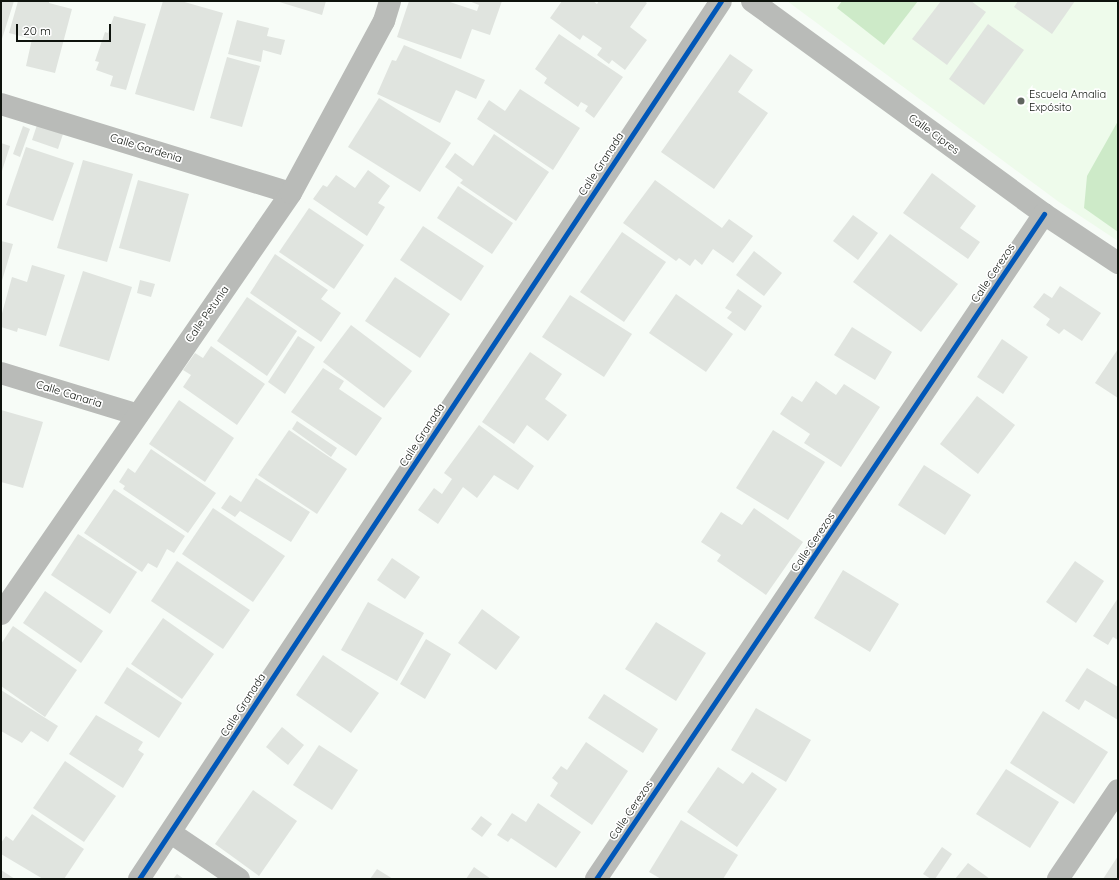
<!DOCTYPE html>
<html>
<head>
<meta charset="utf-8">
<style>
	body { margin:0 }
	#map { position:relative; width:1119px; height:880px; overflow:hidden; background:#f7fcf7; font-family:Quicksand,sans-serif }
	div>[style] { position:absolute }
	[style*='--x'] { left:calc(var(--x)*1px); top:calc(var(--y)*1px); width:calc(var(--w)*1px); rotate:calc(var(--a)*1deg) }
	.built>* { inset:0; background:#eefbeb }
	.green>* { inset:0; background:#cdeac8 }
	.building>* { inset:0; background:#e0e4df }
	.minor>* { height:22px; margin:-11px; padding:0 11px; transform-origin:11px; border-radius:11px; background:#b9bbb8 }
	.cycleway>* { height:5px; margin:-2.5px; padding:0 2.5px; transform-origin:2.5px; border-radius:2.5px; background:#0057b8 }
	.dots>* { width:11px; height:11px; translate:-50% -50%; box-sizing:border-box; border:2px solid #fff; border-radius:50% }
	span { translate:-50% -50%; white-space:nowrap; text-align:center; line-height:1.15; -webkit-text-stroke:3.5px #fff; paint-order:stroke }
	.poi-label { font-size:11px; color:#0e130d }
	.left { translate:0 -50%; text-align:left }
	.street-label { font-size:11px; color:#0e130d }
	.frame { position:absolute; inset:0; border:2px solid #0e130d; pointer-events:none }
	.scale { position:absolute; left:16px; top:24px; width:95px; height:18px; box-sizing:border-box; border:2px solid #0e130d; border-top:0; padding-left:5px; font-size:12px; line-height:14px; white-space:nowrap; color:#0e130d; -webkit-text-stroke:3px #fff; paint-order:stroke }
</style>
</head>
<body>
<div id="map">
	<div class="built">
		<i style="clip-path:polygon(787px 1px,1118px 1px,1118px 241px,1059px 202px)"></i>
	</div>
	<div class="green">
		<i style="clip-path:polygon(842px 1px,918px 1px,884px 45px,837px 8px)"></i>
		<i style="clip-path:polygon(1118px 121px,1118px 232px,1084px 208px,1087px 176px)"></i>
	</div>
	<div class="building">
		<i style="clip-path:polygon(1px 1px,14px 1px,1px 42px)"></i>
		<i style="clip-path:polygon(18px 1px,49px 1px,49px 3px,72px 9px,55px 73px,26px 66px,32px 39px,9px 33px)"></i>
		<i style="clip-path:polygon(163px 1px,181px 1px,223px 13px,194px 111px,135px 94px)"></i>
		<i style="clip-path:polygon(276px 1px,326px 1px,322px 15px)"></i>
		<i style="clip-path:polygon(409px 1px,447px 1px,477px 11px,479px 5px,469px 1px,502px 1px,490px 35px,472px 29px,461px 59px,397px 37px)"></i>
		<i style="clip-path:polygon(562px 1px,593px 1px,597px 4px,599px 1px,644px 1px,647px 3px,630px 27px,647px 40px,625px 70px,612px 60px,609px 64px,597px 55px,602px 48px,583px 35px,580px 40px,550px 18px)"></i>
		<i style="clip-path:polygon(941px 1px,971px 1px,986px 12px,947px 65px,912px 39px)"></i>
		<i style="clip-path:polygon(1018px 1px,1075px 1px,1052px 34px,1014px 7px)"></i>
		<i style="clip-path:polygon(114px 16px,146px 24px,126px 90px,110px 86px,113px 76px,96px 70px,99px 62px,95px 61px,105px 32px,108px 33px)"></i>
		<i style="clip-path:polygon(237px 20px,269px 28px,267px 36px,285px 40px,281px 55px,263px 50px,261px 62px,228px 54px)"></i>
		<i style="clip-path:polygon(988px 24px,1024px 50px,984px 105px,949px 79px)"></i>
		<i style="clip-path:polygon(559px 34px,623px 77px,594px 118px,585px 111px,588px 106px,581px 102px,578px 107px,544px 83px,547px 78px,535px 69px)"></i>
		<i style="clip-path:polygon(404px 45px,485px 80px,476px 99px,456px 90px,440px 123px,377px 94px,392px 60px,396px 61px)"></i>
		<i style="clip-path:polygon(730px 54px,753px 70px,738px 92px,768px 113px,714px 189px,661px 152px)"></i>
		<i style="clip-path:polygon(227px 57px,260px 66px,242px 127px,210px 118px)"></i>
		<i style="clip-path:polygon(520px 89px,580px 128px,553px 170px,477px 119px,489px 100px,505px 111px)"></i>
		<i style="clip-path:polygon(379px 98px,451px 143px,420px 192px,348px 147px)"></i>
		<i style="clip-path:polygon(38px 122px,64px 131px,58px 149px,32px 140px)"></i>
		<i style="clip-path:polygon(23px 126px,30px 129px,20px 157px,13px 154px)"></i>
		<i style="clip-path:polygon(494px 134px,549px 172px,516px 221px,460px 183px,463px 180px,445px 167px,455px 153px,473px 166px)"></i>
		<i style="clip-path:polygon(1px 143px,10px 146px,1px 174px)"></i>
		<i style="clip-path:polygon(26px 147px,74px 163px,53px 221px,6px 205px)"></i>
		<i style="clip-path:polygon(83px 160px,133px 174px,107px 262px,57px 248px)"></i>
		<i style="clip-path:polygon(368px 170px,390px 186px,378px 203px,385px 207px,367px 236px,313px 199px,323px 185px,327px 187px,336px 175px,355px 188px)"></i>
		<i style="clip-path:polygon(932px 173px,976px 206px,960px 228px,980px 242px,968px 259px,903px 213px)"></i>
		<i style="clip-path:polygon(138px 180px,189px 194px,170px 262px,119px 248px)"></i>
		<i style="clip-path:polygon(655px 180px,722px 228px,729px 219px,753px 236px,733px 263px,713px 249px,702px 265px,695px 259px,690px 266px,679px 258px,676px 261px,623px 223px)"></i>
		<i style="clip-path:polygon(458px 186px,513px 223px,492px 254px,437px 218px)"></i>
		<i style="clip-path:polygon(309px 208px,364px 245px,334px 289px,279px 252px)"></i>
		<i style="clip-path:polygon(853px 215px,878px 233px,858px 260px,833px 241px)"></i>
		<i style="clip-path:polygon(423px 226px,484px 266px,461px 301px,400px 260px)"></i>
		<i style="clip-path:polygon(622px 232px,666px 262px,624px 322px,580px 292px)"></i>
		<i style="clip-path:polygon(890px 234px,958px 284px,921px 332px,853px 282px)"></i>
		<i style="clip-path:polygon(1px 241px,13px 244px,1px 284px)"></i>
		<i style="clip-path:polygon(754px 251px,782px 273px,764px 296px,736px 275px)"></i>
		<i style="clip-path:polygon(275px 254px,328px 290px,321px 299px,341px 313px,321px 342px,250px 293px)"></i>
		<i style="clip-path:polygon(32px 265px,65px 275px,46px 336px,18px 328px,17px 332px,1px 327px,1px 317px,12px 277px,27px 282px)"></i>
		<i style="clip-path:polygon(83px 271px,132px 287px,109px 361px,59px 346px)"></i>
		<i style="clip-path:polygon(395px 277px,450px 314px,420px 358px,365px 321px)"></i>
		<i style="clip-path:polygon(140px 280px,155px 284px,151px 297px,137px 293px)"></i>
		<i style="clip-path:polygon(1060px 286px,1101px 313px,1082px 341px,1064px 329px,1059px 334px,1046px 325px,1050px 319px,1033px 307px,1044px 293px,1052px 298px)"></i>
		<i style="clip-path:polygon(738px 289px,762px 306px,745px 331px,727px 318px,732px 312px,725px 308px)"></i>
		<i style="clip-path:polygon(676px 294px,733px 334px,706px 372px,649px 333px)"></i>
		<i style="clip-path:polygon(570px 295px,632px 334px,604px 377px,542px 337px)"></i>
		<i style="clip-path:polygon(247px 297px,297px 331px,267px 376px,217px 341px)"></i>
		<i style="clip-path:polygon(351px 325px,412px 371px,384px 408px,323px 362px)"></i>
		<i style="clip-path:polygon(852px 327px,892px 352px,875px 380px,834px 355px)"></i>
		<i style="clip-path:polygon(298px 336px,315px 347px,285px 394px,268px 382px)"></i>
		<i style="clip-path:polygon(1002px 339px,1028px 357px,1003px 394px,977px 377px)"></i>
		<i style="clip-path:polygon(211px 346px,265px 384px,237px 425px,183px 387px,191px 375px,183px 370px,195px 353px,203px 358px)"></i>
		<i style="clip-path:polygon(1118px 349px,1118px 398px,1095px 383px)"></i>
		<i style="clip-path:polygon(530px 352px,562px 374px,545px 399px,567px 415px,548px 441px,527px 425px,514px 444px,482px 422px)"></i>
		<i style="clip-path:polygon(323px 368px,344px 381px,339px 389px,382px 418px,356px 456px,291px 412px)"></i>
		<i style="clip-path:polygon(816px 381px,836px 395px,844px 384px,880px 407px,841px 467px,804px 443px,810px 434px,780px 414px,792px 396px,802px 402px)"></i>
		<i style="clip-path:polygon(977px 396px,1015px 425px,978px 474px,940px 444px)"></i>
		<i style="clip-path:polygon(179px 400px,234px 438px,205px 482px,149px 444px)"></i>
		<i style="clip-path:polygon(1px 410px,43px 422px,23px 488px,1px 482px)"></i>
		<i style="clip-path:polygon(297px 421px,337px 448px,331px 457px,292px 429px)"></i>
		<i style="clip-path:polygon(479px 425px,534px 466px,518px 490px,494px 475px,477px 498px,463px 487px,438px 524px,418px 510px,434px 488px,442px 494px,452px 479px,444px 473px)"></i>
		<i style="clip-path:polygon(289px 430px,347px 469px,317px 514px,258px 475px)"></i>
		<i style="clip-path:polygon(773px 430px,825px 462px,788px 520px,736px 488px)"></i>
		<i style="clip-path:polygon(151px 449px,216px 493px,188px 533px,123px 489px,125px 486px,119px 482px,128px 468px,135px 473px)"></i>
		<i style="clip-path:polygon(924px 465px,971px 495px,945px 535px,898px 505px)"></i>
		<i style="clip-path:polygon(256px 478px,310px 512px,291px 542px,240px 511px,235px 517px,221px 508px,230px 495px,241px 502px)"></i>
		<i style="clip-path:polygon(114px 489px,185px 536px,174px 553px,167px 549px,157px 568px,148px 563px,142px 572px,84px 533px)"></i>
		<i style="clip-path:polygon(213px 508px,285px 556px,253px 602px,182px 554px)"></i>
		<i style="clip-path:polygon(754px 508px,803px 542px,766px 595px,717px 561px,721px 555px,701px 542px,721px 512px,742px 525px)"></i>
		<i style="clip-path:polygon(78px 534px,137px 572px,110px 614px,51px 575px)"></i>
		<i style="clip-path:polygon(392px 558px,420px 577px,405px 599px,377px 580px)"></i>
		<i style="clip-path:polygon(177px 561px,250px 610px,223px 649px,151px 601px)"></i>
		<i style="clip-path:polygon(1075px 561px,1104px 581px,1076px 623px,1046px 602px)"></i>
		<i style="clip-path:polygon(843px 570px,899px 604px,870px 652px,814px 618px)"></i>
		<i style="clip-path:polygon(45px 591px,103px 631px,81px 663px,23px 623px)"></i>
		<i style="clip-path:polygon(1118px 598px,1118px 640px,1113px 637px,1108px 645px,1093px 636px)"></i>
		<i style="clip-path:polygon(368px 602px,424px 633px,397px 681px,341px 650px)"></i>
		<i style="clip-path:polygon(482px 609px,520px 637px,496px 670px,458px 643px)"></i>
		<i style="clip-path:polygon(163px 618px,214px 654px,182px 699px,131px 664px)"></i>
		<i style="clip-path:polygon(656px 622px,706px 653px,676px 701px,625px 669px)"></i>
		<i style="clip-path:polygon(13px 626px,77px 670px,45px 717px,1px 686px,1px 644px)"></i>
		<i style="clip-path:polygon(426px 639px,451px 654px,425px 699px,400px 684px)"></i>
		<i style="clip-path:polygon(323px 655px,379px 693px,351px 733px,296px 695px)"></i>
		<i style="clip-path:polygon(127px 667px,182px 703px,159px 738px,104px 703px)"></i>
		<i style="clip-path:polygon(1087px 668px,1118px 687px,1118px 720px,1085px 700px,1079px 710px,1065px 701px)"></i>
		<i style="clip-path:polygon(1px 690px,58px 726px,48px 742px,31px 731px,22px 743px,1px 731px)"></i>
		<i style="clip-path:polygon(604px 694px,658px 729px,643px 753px,588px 718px)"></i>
		<i style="clip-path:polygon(756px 708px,811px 740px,786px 782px,731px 750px)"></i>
		<i style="clip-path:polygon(1043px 711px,1108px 752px,1074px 804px,1010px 763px)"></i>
		<i style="clip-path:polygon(96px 715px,143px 742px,138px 750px,144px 754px,123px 788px,69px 754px)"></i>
		<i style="clip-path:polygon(282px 727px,304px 745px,288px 765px,266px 747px)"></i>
		<i style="clip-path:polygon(586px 742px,628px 771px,592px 825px,550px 796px,558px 783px,552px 778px,561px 766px,567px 770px)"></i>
		<i style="clip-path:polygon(319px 745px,358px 770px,332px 810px,293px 785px)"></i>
		<i style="clip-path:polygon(65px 761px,116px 796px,84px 842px,33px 808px)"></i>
		<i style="clip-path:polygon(718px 767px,743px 784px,752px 772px,777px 789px,737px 847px,687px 812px)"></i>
		<i style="clip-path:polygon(1006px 769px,1059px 802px,1030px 848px,976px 814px)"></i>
		<i style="clip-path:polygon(253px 790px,297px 821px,259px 876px,215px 844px)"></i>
		<i style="clip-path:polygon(538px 803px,581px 832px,556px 868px,511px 838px,508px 842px,497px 835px,512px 813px,526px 822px)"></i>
		<i style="clip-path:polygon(32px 814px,84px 849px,64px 879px,43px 879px,1px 854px,1px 843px,6px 836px,13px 841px)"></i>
		<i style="clip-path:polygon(481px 816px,492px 824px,482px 837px,471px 829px)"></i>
		<i style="clip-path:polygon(681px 820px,738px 855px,723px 879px,661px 879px,649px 872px)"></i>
		<i style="clip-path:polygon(942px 847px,952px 854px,935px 879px,931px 879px,923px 874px)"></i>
		<i style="clip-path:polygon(1118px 856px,1118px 879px,1103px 879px)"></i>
		<i style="clip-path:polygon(968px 863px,990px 879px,955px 879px)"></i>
		<i style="clip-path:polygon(474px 867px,491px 879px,466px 879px)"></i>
		<i style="clip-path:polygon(377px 869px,393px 879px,370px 879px)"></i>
		<i style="clip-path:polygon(1px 870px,15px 879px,1px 879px)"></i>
		<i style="clip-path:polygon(177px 874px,184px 879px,173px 879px)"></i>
	</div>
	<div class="minor">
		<i style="--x:752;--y:1;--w:361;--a:36.1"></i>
		<i style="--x:1044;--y:214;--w:89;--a:33.5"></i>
		<i style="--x:1;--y:104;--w:303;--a:17.1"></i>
		<i style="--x:1;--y:373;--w:143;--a:17"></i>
		<i style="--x:1;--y:614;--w:511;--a:-55.44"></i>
		<i style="--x:291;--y:193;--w:196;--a:-61.6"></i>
		<i style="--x:384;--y:21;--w:21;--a:-73"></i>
		<i style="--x:171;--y:833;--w:82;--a:34.1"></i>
		<i style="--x:139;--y:879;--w:1053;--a:-56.46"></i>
		<i style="--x:596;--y:879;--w:802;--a:-56.03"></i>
		<i style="--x:1058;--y:879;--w:107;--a:-56"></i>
	</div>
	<div class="cycleway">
		<i style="--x:139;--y:879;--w:1053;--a:-56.46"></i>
		<i style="--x:596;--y:879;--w:802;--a:-56.03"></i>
	</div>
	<div class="dots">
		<i style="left:1021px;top:101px;background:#60655f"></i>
	</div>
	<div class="poi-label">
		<span class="left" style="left:1029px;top:101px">Escuela Amalia<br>Expósito</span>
	</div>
	<div class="street-label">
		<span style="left:934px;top:134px;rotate:36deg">Calle Cipres</span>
		<span style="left:146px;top:148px;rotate:17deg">Calle Gardenia</span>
		<span style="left:601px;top:164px;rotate:-57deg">Calle Granada</span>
		<span style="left:993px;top:273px;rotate:-56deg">Calle Cerezos</span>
		<span style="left:207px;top:314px;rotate:-55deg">Calle Petunia</span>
		<span style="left:69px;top:394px;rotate:17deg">Calle Canaria</span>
		<span style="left:422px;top:435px;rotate:-57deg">Calle Granada</span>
		<span style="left:813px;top:542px;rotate:-56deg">Calle Cerezos</span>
		<span style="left:243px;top:705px;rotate:-57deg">Calle Granada</span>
		<span style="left:631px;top:810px;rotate:-56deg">Calle Cerezos</span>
	</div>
	<div class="frame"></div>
	<div class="scale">20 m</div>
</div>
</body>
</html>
